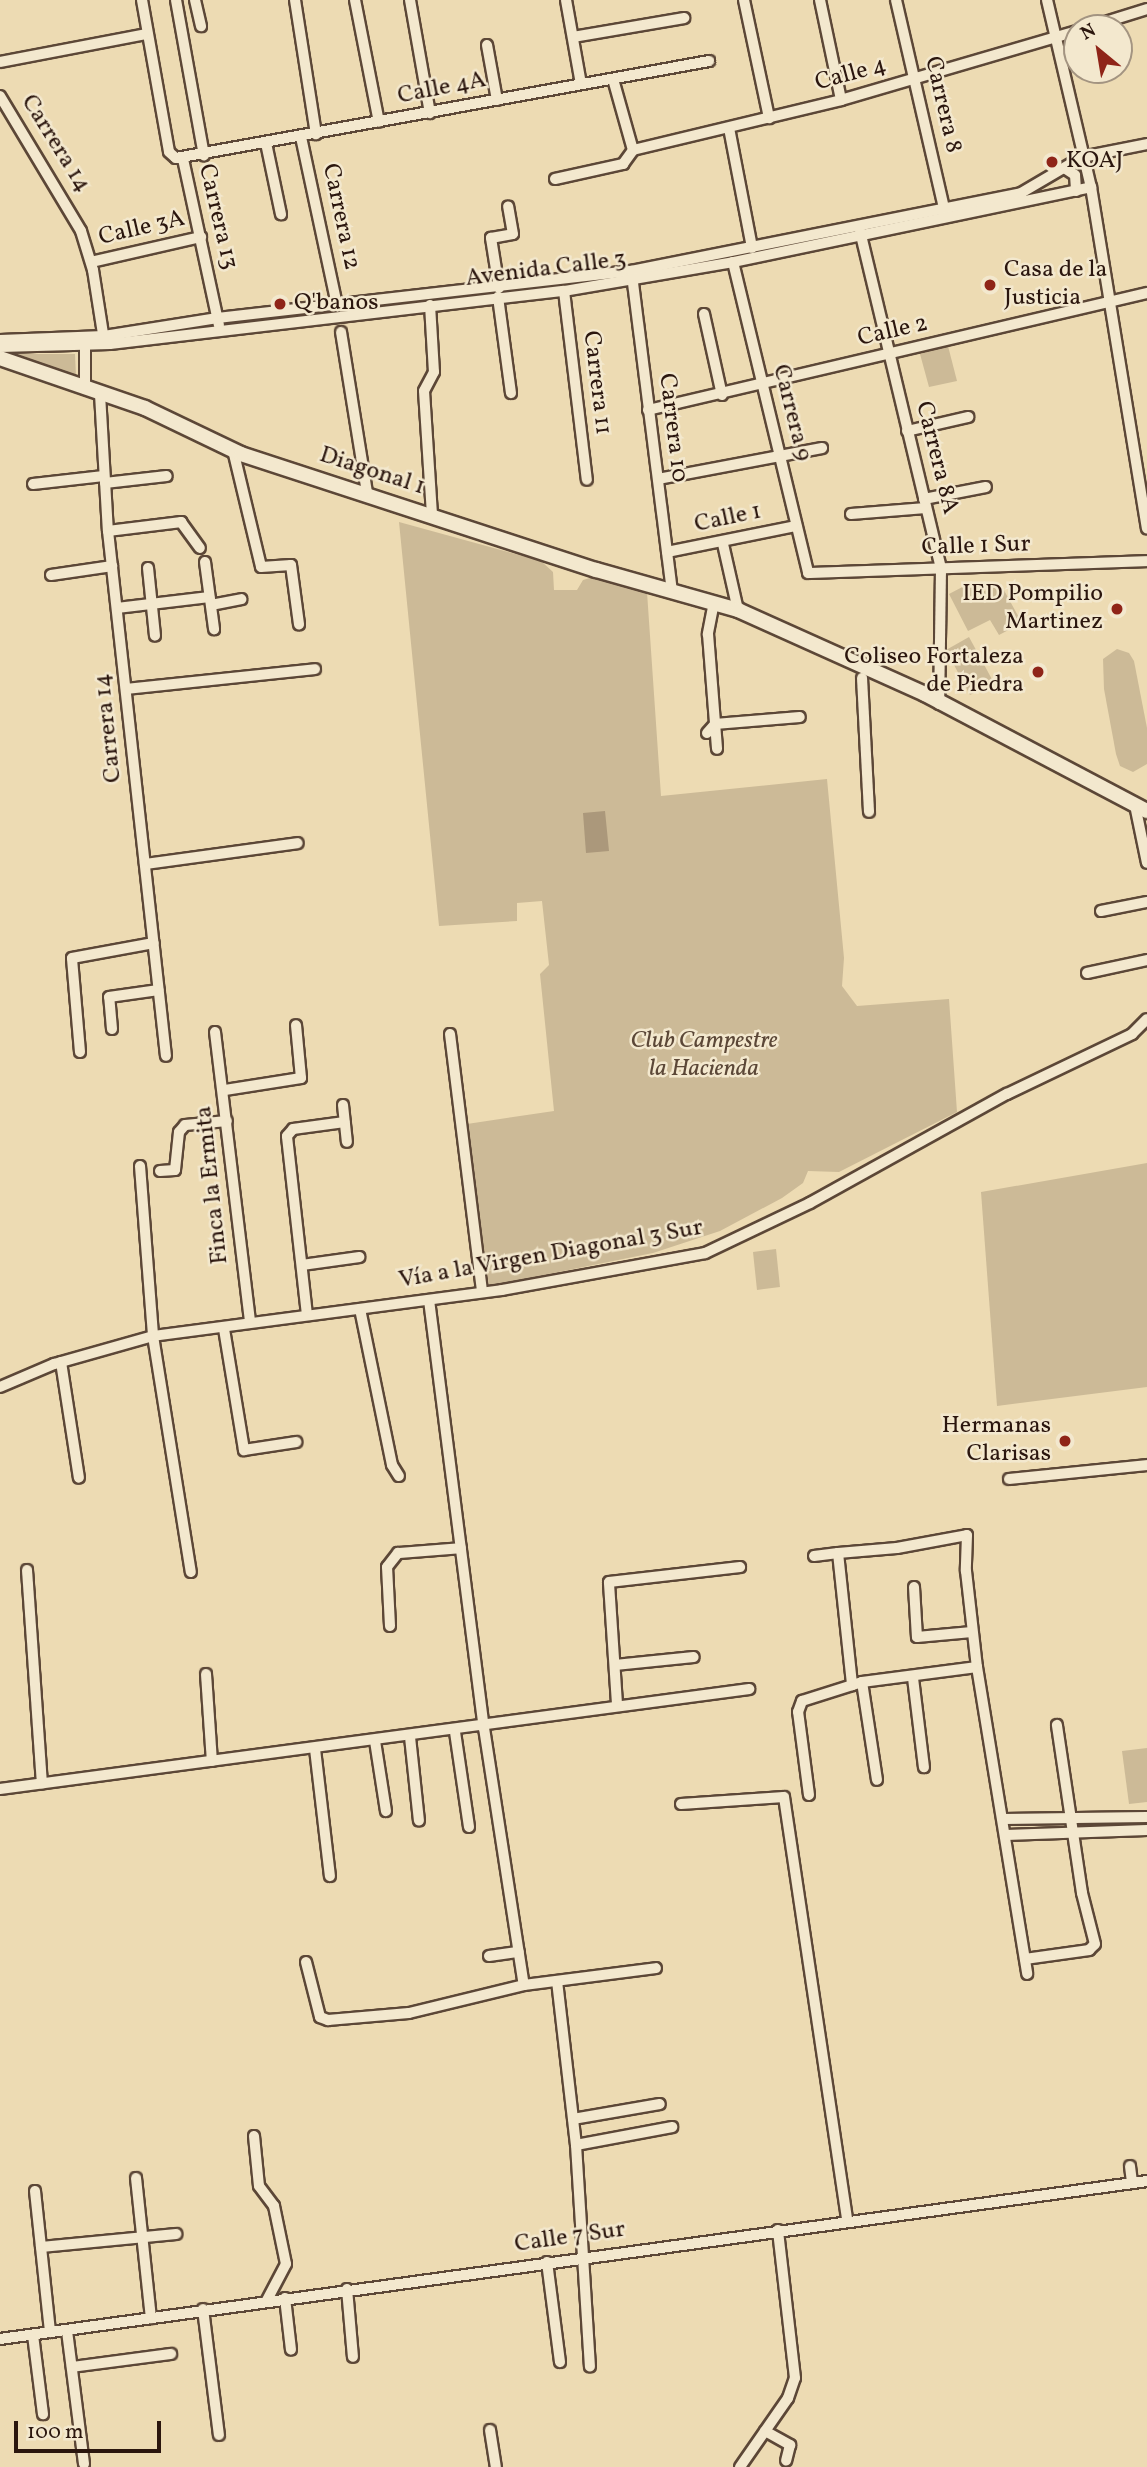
<!DOCTYPE html>
<html>
<head>
<meta charset="utf-8">
<style>
	body { margin:0 }
	#map { position:relative; width:1147px; height:2467px; overflow:hidden; background:#eddbb3; font-family:Vollkorn,serif }
	div>[style] { position:absolute }
	[style*='--x'] { left:calc(var(--x)*1px); top:calc(var(--y)*1px); width:calc(var(--w)*1px); rotate:calc(var(--a)*1deg) }
	.green>* { inset:0; background:#ccba97 }
	.water>* { inset:0; background:#ab987b }
	.roads { filter:drop-shadow(2px 0 #5c4737) drop-shadow(-2px 0 #5c4737) drop-shadow(0 2px #5c4737) drop-shadow(0 -2px #5c4737) }
	.minor>* { height:10px; margin:-5px; padding:0 5px; transform-origin:5px; border-radius:5px; background:#f3e8ce }
	.secondary>* { height:14px; margin:-7px; padding:0 7px; transform-origin:7px; border-radius:7px; background:#f3e8ce }
	.dots>* { width:19px; height:19px; translate:-50% -50%; box-sizing:border-box; border:4px solid #f3e8ce; border-radius:50% }
	span { translate:-50% -50%; white-space:nowrap; text-align:center; line-height:1.15; -webkit-text-stroke:5px #f3e8ce; paint-order:stroke }
	.street-label { font-size:24px; color:#2b160e }
	.poi-label { font-size:24px; color:#2b160e }
	.left { translate:0 -50%; text-align:left }
	.right { translate:-100% -50%; text-align:right }
	.park-label { font-size:24px; color:#5b4737; font-style:italic }
	.north { position:absolute; left:1063px; top:14px; width:70px; height:70px; box-sizing:border-box; background:#f3e8ce; border:2px solid #a39481; border-radius:50%; rotate:330deg; font-size:19px; font-weight:700; line-height:28px; text-align:center; color:#2b160e }
	.north::after { content:''; display:block; margin:auto; width:24px; height:32px; background:#8f2418; clip-path:polygon(50% 0,100% 100%,50% 72%,0 100%) }
	.scale { position:absolute; left:14px; top:2421px; width:147px; height:32px; box-sizing:border-box; border:4px solid #2b160e; border-top:0; padding-left:9px; font-size:21px; line-height:24px; white-space:nowrap; color:#2b160e; -webkit-text-stroke:5px #f3e8ce; paint-order:stroke }
</style>
</head>
<body>
<div id="map">
	<div class="green">
		<i style="clip-path:polygon(948px 346px,957px 381px,929px 387px,920px 354px)"></i>
		<i style="clip-path:polygon(6px 354px,75px 354px,76px 377px)"></i>
		<i style="clip-path:polygon(399px 522px,541px 561px,553px 572px,554px 590px,577px 590px,583px 580px,593px 577px,647px 592px,661px 796px,827px 779px,844px 958px,842px 986px,857px 1006px,949px 999px,957px 1112px,839px 1172px,808px 1171px,803px 1183px,782px 1198px,720px 1231px,653px 1253px,489px 1286px,467px 1124px,554px 1111px,540px 974px,549px 965px,542px 901px,517px 903px,517px 921px,439px 926px)"></i>
		<i style="clip-path:polygon(970px 583px,977px 595px,1000px 583px,1022px 623px,999px 635px,990px 620px,968px 631px,949px 594px)"></i>
		<i style="clip-path:polygon(969px 637px,994px 683px,970px 695px,946px 650px)"></i>
		<i style="clip-path:polygon(1117px 649px,1129px 653px,1134px 661px,1147px 728px,1147px 764px,1133px 772px,1120px 766px,1116px 754px,1104px 689px,1103px 659px)"></i>
		<i style="clip-path:polygon(1147px 1163px,1147px 1387px,997px 1406px,981px 1192px)"></i>
		<i style="clip-path:polygon(776px 1249px,780px 1287px,757px 1290px,753px 1252px)"></i>
		<i style="clip-path:polygon(1147px 1748px,1147px 1802px,1129px 1804px,1122px 1751px)"></i>
	</div>
	<div class="water">
		<i style="clip-path:polygon(605px 811px,609px 851px,586px 853px,583px 813px)"></i>
	</div>
	<div class="roads">
		<div class="minor">
			<i style="--x:142;--y:0;--w:154;--a:79.9"></i>
			<i style="--x:169;--y:152;--w:9;--a:41"></i>
			<i style="--x:176;--y:158;--w:542;--a:-10.31"></i>
			<i style="--x:176;--y:0;--w:158;--a:79.8"></i>
			<i style="--x:195;--y:0;--w:27;--a:77"></i>
			<i style="--x:295;--y:0;--w:136;--a:81.1"></i>
			<i style="--x:355;--y:0;--w:124;--a:78.9"></i>
			<i style="--x:410;--y:0;--w:115;--a:80"></i>
			<i style="--x:566;--y:0;--w:85;--a:79.9"></i>
			<i style="--x:744;--y:0;--w:121;--a:78"></i>
			<i style="--x:820;--y:0;--w:102;--a:78.1"></i>
			<i style="--x:896;--y:0;--w:218;--a:77"></i>
			<i style="--x:1047;--y:0;--w:192;--a:76.8"></i>
			<i style="--x:1091;--y:187;--w:346;--a:80.7"></i>
			<i style="--x:1086;--y:28;--w:64;--a:-17.3"></i>
			<i style="--x:573;--y:37;--w:113;--a:-9.7"></i>
			<i style="--x:487;--y:45;--w:56;--a:79.7"></i>
			<i style="--x:0;--y:62;--w:150;--a:-10.8"></i>
			<i style="--x:613;--y:79;--w:74;--a:74.3"></i>
			<i style="--x:0;--y:96;--w:157;--a:59"></i>
			<i style="--x:81;--y:231;--w:41;--a:72.9"></i>
			<i style="--x:93;--y:270;--w:71;--a:81.1"></i>
			<i style="--x:729;--y:128;--w:122;--a:79.1"></i>
			<i style="--x:301;--y:137;--w:172;--a:77.9"></i>
			<i style="--x:266;--y:143;--w:73;--a:78.1"></i>
			<i style="--x:633;--y:150;--w:214;--a:-13.5"></i>
			<i style="--x:841;--y:100;--w:246;--a:-16.3"></i>
			<i style="--x:183;--y:159;--w:170;--a:77.8"></i>
			<i style="--x:1066;--y:169;--w:11;--a:34"></i>
			<i style="--x:1075;--y:175;--w:16;--a:86"></i>
			<i style="--x:555;--y:179;--w:70;--a:-12.4"></i>
			<i style="--x:623;--y:164;--w:17;--a:-54"></i>
			<i style="--x:860;--y:231;--w:348;--a:76.5"></i>
			<i style="--x:941;--y:569;--w:135;--a:90.8"></i>
			<i style="--x:91;--y:262;--w:113;--a:-12.8"></i>
			<i style="--x:733;--y:262;--w:320;--a:76.4"></i>
			<i style="--x:808;--y:573;--w:339;--a:-2"></i>
			<i style="--x:632;--y:275;--w:318;--a:82.8"></i>
			<i style="--x:499;--y:288;--w:51;--a:-99.1"></i>
			<i style="--x:491;--y:238;--w:22;--a:-10"></i>
			<i style="--x:513;--y:234;--w:28;--a:-100"></i>
			<i style="--x:564;--y:291;--w:190;--a:83.1"></i>
			<i style="--x:498;--y:297;--w:97;--a:82.3"></i>
			<i style="--x:430;--y:305;--w:67;--a:86.6"></i>
			<i style="--x:434;--y:372;--w:21;--a:118"></i>
			<i style="--x:424;--y:391;--w:124;--a:86.3"></i>
			<i style="--x:704;--y:314;--w:83;--a:77.5"></i>
			<i style="--x:341;--y:332;--w:163;--a:80.8"></i>
			<i style="--x:0;--y:340;--w:104;--a:-2.2"></i>
			<i style="--x:104;--y:336;--w:115;--a:-9"></i>
			<i style="--x:218;--y:318;--w:416;--a:-6.5"></i>
			<i style="--x:631;--y:271;--w:398;--a:-11.3"></i>
			<i style="--x:1021;--y:193;--w:71;--a:-30.5"></i>
			<i style="--x:1082;--y:157;--w:66;--a:-11.3"></i>
			<i style="--x:0;--y:347;--w:110;--a:-1.6"></i>
			<i style="--x:110;--y:344;--w:457;--a:-6.7"></i>
			<i style="--x:564;--y:291;--w:171;--a:-9.7"></i>
			<i style="--x:733;--y:262;--w:366;--a:-11.8"></i>
			<i style="--x:85;--y:389;--w:49;--a:-90"></i>
			<i style="--x:100;--y:394;--w:137;--a:86.7"></i>
			<i style="--x:108;--y:531;--w:528;--a:83.7"></i>
			<i style="--x:648;--y:410;--w:513;--a:-13.2"></i>
			<i style="--x:907;--y:431;--w:63;--a:-12.9"></i>
			<i style="--x:233;--y:450;--w:120;--a:76.5"></i>
			<i style="--x:261;--y:567;--w:30;--a:-4"></i>
			<i style="--x:291;--y:565;--w:60;--a:82.3"></i>
			<i style="--x:658;--y:479;--w:167;--a:-10.7"></i>
			<i style="--x:105;--y:483;--w:62;--a:-6.4"></i>
			<i style="--x:33;--y:484;--w:71;--a:-6.4"></i>
			<i style="--x:924;--y:499;--w:63;--a:-11"></i>
			<i style="--x:851;--y:514;--w:75;--a:-4.6"></i>
			<i style="--x:108;--y:531;--w:74;--a:-7"></i>
			<i style="--x:181;--y:522;--w:32;--a:54"></i>
			<i style="--x:723;--y:544;--w:68;--a:77.2"></i>
			<i style="--x:667;--y:552;--w:132;--a:-11.4"></i>
			<i style="--x:205;--y:562;--w:68;--a:82.3"></i>
			<i style="--x:148;--y:568;--w:68;--a:84.1"></i>
			<i style="--x:51;--y:575;--w:62;--a:-8.4"></i>
			<i style="--x:714;--y:602;--w:33;--a:101"></i>
			<i style="--x:708;--y:634;--w:115;--a:85.5"></i>
			<i style="--x:211;--y:605;--w:31;--a:-11"></i>
			<i style="--x:117;--y:608;--w:93;--a:-6.8"></i>
			<i style="--x:862;--y:678;--w:134;--a:87"></i>
			<i style="--x:126;--y:689;--w:190;--a:-6"></i>
			<i style="--x:707;--y:733;--w:12;--a:-48"></i>
			<i style="--x:715;--y:724;--w:85;--a:-4.7"></i>
			<i style="--x:1135;--y:805;--w:59;--a:78.3"></i>
			<i style="--x:145;--y:864;--w:154;--a:-7.8"></i>
			<i style="--x:1101;--y:911;--w:47;--a:-11.1"></i>
			<i style="--x:1087;--y:973;--w:61;--a:-12.2"></i>
			<i style="--x:112;--y:1029;--w:32;--a:-95"></i>
			<i style="--x:109;--y:997;--w:50;--a:-8"></i>
			<i style="--x:215;--y:1032;--w:292;--a:83.1"></i>
			<i style="--x:450;--y:1034;--w:260;--a:82.9"></i>
			<i style="--x:80;--y:1052;--w:94;--a:-94.9"></i>
			<i style="--x:72;--y:958;--w:83;--a:-10.4"></i>
			<i style="--x:225;--y:1090;--w:77;--a:-9"></i>
			<i style="--x:301;--y:1078;--w:53;--a:-95.4"></i>
			<i style="--x:343;--y:1105;--w:37;--a:84"></i>
			<i style="--x:140;--y:1166;--w:170;--a:85.6"></i>
			<i style="--x:153;--y:1336;--w:239;--a:80.9"></i>
			<i style="--x:160;--y:1171;--w:15;--a:-4"></i>
			<i style="--x:175;--y:1170;--w:38;--a:-84"></i>
			<i style="--x:179;--y:1132;--w:9;--a:-49"></i>
			<i style="--x:185;--y:1125;--w:42;--a:-5.4"></i>
			<i style="--x:302;--y:1265;--w:58;--a:-8"></i>
			<i style="--x:429;--y:1300;--w:432;--a:82.7"></i>
			<i style="--x:484;--y:1728;--w:260;--a:81.2"></i>
			<i style="--x:360;--y:1309;--w:159;--a:78.4"></i>
			<i style="--x:392;--y:1465;--w:13;--a:58"></i>
			<i style="--x:307;--y:1315;--w:180;--a:-96.4"></i>
			<i style="--x:287;--y:1136;--w:9;--a:-49"></i>
			<i style="--x:293;--y:1129;--w:52;--a:-7.7"></i>
			<i style="--x:224;--y:1329;--w:123;--a:80.6"></i>
			<i style="--x:244;--y:1450;--w:53;--a:-8.7"></i>
			<i style="--x:61;--y:1362;--w:117;--a:81.2"></i>
			<i style="--x:0;--y:1387;--w:59;--a:-23.1"></i>
			<i style="--x:54;--y:1364;--w:103;--a:-15.8"></i>
			<i style="--x:153;--y:1336;--w:352;--a:-7.5"></i>
			<i style="--x:502;--y:1290;--w:206;--a:-10.3"></i>
			<i style="--x:705;--y:1253;--w:116;--a:-25.5"></i>
			<i style="--x:810;--y:1203;--w:225;--a:-29"></i>
			<i style="--x:1007;--y:1094;--w:139;--a:-25.6"></i>
			<i style="--x:1132;--y:1034;--w:21;--a:-45"></i>
			<i style="--x:1009;--y:1479;--w:139;--a:-5.8"></i>
			<i style="--x:838;--y:1553;--w:59;--a:-4.8"></i>
			<i style="--x:897;--y:1548;--w:71;--a:-10.5"></i>
			<i style="--x:967;--y:1535;--w:36;--a:92"></i>
			<i style="--x:966;--y:1571;--w:97;--a:83.5"></i>
			<i style="--x:977;--y:1667;--w:311;--a:80.7"></i>
			<i style="--x:814;--y:1556;--w:24;--a:-7"></i>
			<i style="--x:838;--y:1553;--w:133;--a:83.9"></i>
			<i style="--x:27;--y:1570;--w:214;--a:86"></i>
			<i style="--x:914;--y:1587;--w:50;--a:86.6"></i>
			<i style="--x:917;--y:1637;--w:55;--a:-5.2"></i>
			<i style="--x:390;--y:1626;--w:59;--a:-92.9"></i>
			<i style="--x:387;--y:1567;--w:18;--a:-52"></i>
			<i style="--x:398;--y:1553;--w:63;--a:-4.5"></i>
			<i style="--x:615;--y:1665;--w:79;--a:-5.8"></i>
			<i style="--x:206;--y:1674;--w:87;--a:86.1"></i>
			<i style="--x:913;--y:1678;--w:90;--a:83"></i>
			<i style="--x:862;--y:1682;--w:99;--a:81.3"></i>
			<i style="--x:617;--y:1704;--w:122;--a:-93.8"></i>
			<i style="--x:609;--y:1582;--w:132;--a:-6.5"></i>
			<i style="--x:455;--y:1732;--w:96;--a:81.6"></i>
			<i style="--x:410;--y:1737;--w:84;--a:83.9"></i>
			<i style="--x:375;--y:1741;--w:71;--a:81.1"></i>
			<i style="--x:315;--y:1749;--w:128;--a:83.3"></i>
			<i style="--x:0;--y:1789;--w:756;--a:-7.6"></i>
			<i style="--x:809;--y:1795;--w:84;--a:-97.5"></i>
			<i style="--x:798;--y:1712;--w:12;--a:-70"></i>
			<i style="--x:802;--y:1701;--w:63;--a:-17.6"></i>
			<i style="--x:862;--y:1682;--w:116;--a:-7.4"></i>
			<i style="--x:681;--y:1804;--w:103;--a:-3.9"></i>
			<i style="--x:784;--y:1797;--w:427;--a:81.5"></i>
			<i style="--x:1004;--y:1819;--w:143;--a:-0.8"></i>
			<i style="--x:1006;--y:1835;--w:141;--a:-2"></i>
			<i style="--x:489;--y:1956;--w:30;--a:-8"></i>
			<i style="--x:1025;--y:1959;--w:65;--a:-8"></i>
			<i style="--x:1089;--y:1950;--w:8;--a:-45"></i>
			<i style="--x:1095;--y:1944;--w:53;--a:-104.3"></i>
			<i style="--x:1082;--y:1893;--w:170;--a:-98.5"></i>
			<i style="--x:306;--y:1962;--w:57;--a:75.7"></i>
			<i style="--x:320;--y:2017;--w:9;--a:21"></i>
			<i style="--x:328;--y:2020;--w:81;--a:-4.9"></i>
			<i style="--x:409;--y:2013;--w:118;--a:-13.7"></i>
			<i style="--x:524;--y:1985;--w:133;--a:-7.3"></i>
			<i style="--x:557;--y:1981;--w:165;--a:83.4"></i>
			<i style="--x:576;--y:2145;--w:222;--a:86.4"></i>
			<i style="--x:573;--y:2119;--w:88;--a:-9.8"></i>
			<i style="--x:254;--y:2136;--w:50;--a:84.3"></i>
			<i style="--x:259;--y:2186;--w:25;--a:53"></i>
			<i style="--x:274;--y:2206;--w:59;--a:78.3"></i>
			<i style="--x:286;--y:2264;--w:41;--a:117.8"></i>
			<i style="--x:576;--y:2145;--w:98;--a:-10.6"></i>
			<i style="--x:1130;--y:2166;--w:17;--a:83"></i>
			<i style="--x:136;--y:2178;--w:141;--a:83.9"></i>
			<i style="--x:35;--y:2191;--w:142;--a:83.9"></i>
			<i style="--x:41;--y:2247;--w:136;--a:-5.5"></i>
			<i style="--x:547;--y:2262;--w:101;--a:82.6"></i>
			<i style="--x:347;--y:2289;--w:68;--a:85"></i>
			<i style="--x:285;--y:2298;--w:52;--a:83.4"></i>
			<i style="--x:203;--y:2309;--w:127;--a:82.8"></i>
			<i style="--x:67;--y:2331;--w:134;--a:82.7"></i>
			<i style="--x:33;--y:2335;--w:80;--a:82.8"></i>
			<i style="--x:0;--y:2339;--w:1158;--a:-7.84"></i>
			<i style="--x:72;--y:2367;--w:100;--a:-7.5"></i>
			<i style="--x:490;--y:2430;--w:37;--a:81"></i>
			<i style="--x:765;--y:2431;--w:29;--a:29"></i>
			<i style="--x:790;--y:2445;--w:16;--a:104"></i>
			<i style="--x:740;--y:2467;--w:84;--a:-55.2"></i>
			<i style="--x:788;--y:2398;--w:21;--a:-71"></i>
			<i style="--x:795;--y:2378;--w:149;--a:-96.6"></i>
		</div>
		<div class="secondary">
			<i style="--x:0;--y:358;--w:153;--a:19"></i>
			<i style="--x:145;--y:408;--w:106;--a:25.6"></i>
			<i style="--x:241;--y:454;--w:373;--a:18.1"></i>
			<i style="--x:596;--y:570;--w:148;--a:15.7"></i>
			<i style="--x:738;--y:610;--w:205;--a:24.2"></i>
			<i style="--x:925;--y:694;--w:251;--a:27.8"></i>
		</div>
	</div>
	<div class="dots">
		<i style="left:1052px;top:162px;background:#8f2418"></i>
		<i style="left:990px;top:285px;background:#8f2418"></i>
		<i style="left:280px;top:304px;background:#8f2418"></i>
		<i style="left:1117px;top:609px;background:#8f2418"></i>
		<i style="left:1038px;top:672px;background:#8f2418"></i>
		<i style="left:1065px;top:1441px;background:#8f2418"></i>
	</div>
	<div class="street-label">
		<span style="left:851px;top:75px;rotate:-15deg">Calle 4</span>
		<span style="left:442px;top:89px;rotate:-11deg">Calle 4A</span>
		<span style="left:942px;top:105px;rotate:77deg">Carrera 8</span>
		<span style="left:55px;top:144px;rotate:58deg">Carrera 14</span>
		<span style="left:217px;top:217px;rotate:77deg">Carrera 13</span>
		<span style="left:340px;top:217px;rotate:78deg">Carrera 12</span>
		<span style="left:142px;top:229px;rotate:-13deg">Calle 3A</span>
		<span style="left:546px;top:270px;rotate:-7deg">Avenida Calle 3</span>
		<span style="left:893px;top:332px;rotate:-13deg">Calle 2</span>
		<span style="left:596px;top:383px;rotate:83deg">Carrera 11</span>
		<span style="left:791px;top:413px;rotate:76deg">Carrera 9</span>
		<span style="left:672px;top:428px;rotate:83deg">Carrera 10</span>
		<span style="left:936px;top:458px;rotate:76deg">Carrera 8A</span>
		<span style="left:372px;top:472px;rotate:18deg">Diagonal 1</span>
		<span style="left:728px;top:519px;rotate:-12deg">Calle 1</span>
		<span style="left:976px;top:547px;rotate:-2deg">Calle 1 Sur</span>
		<span style="left:109px;top:728px;rotate:-96deg">Carrera 14</span>
		<span style="left:213px;top:1185px;rotate:-96deg">Finca la Ermita</span>
		<span style="left:551px;top:1255px;rotate:-10deg">Vía a la Virgen Diagonal 3 Sur</span>
		<span style="left:570px;top:2238px;rotate:-8deg">Calle 7 Sur</span>
	</div>
	<div class="poi-label">
		<span class="left" style="left:1066px;top:162px">KOAJ</span>
		<span class="left" style="left:1004px;top:285px">Casa de la<br>Justicia</span>
		<span class="left" style="left:294px;top:304px">Q'banos</span>
		<span class="right" style="left:1103px;top:609px">IED Pompilio<br>Martinez</span>
		<span class="right" style="left:1024px;top:672px">Coliseo Fortaleza<br>de Piedra</span>
		<span class="right" style="left:1051px;top:1441px">Hermanas<br>Clarisas</span>
	</div>
	<div class="park-label">
		<span style="left:704px;top:1056px">Club Campestre<br>la Hacienda</span>
	</div>
	<div class="north">N</div>
	<div class="scale">100 m</div>
</div>
</body>
</html>
